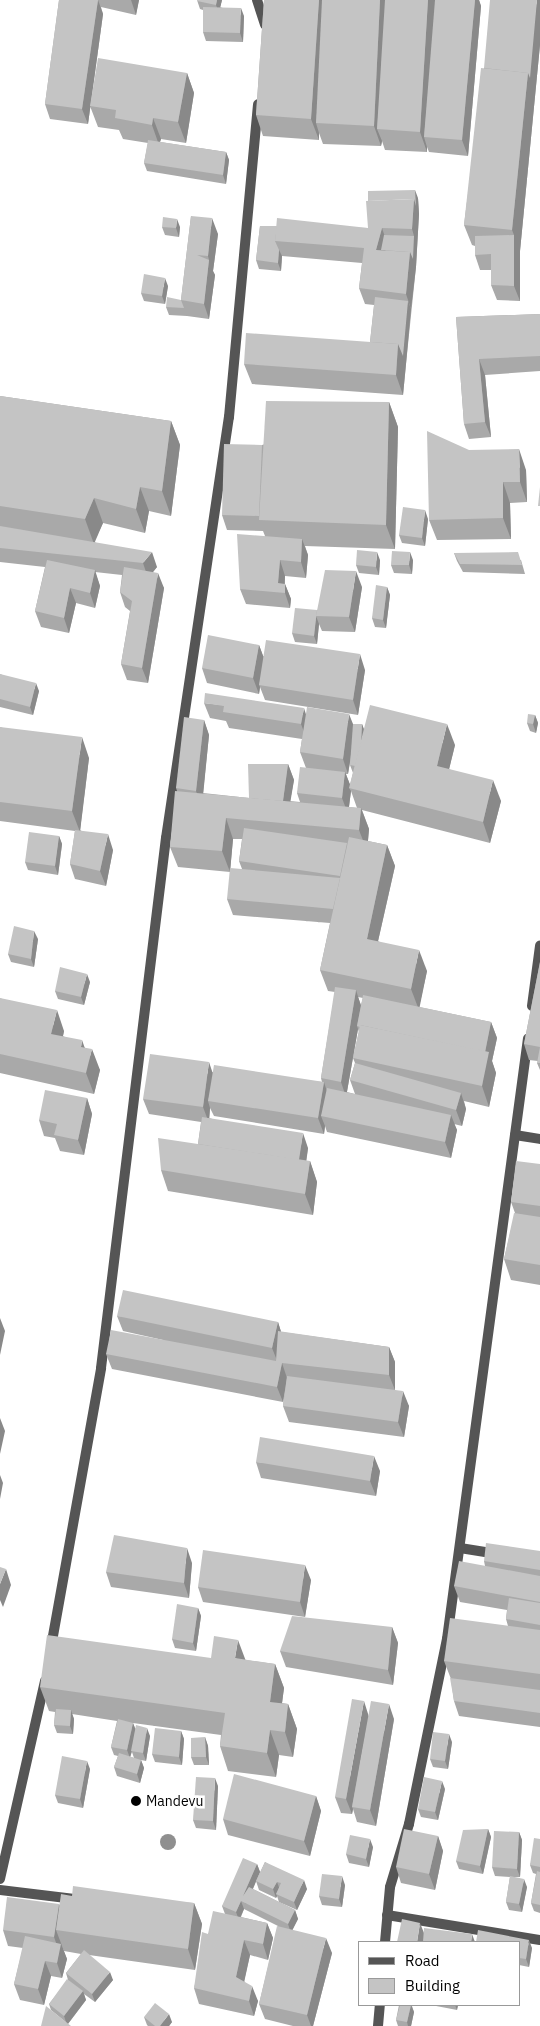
<!DOCTYPE html>
<html>
<head>
<meta charset="utf-8">
<style>
	body { margin:0 }
	#map { position:relative; width:540px; height:2026px; overflow:hidden; background:#fff; font-family:"IBM Plex Sans",sans-serif }
	div>[style] { position:absolute }
	[style*='--x'] { left:calc(var(--x)*1px); top:calc(var(--y)*1px); width:calc(var(--w)*1px); rotate:calc(var(--a)*1deg) }
	.service>* { height:10px; margin:-5px; padding:0 5px; transform-origin:5px; border-radius:5px; background:#555 }
	.minor>* { height:10px; margin:-5px; padding:0 5px; transform-origin:5px; border-radius:5px; background:#555 }
	.trees>* { width:16px; height:16px; margin:-8px; border-radius:50%; background:#8f8f8f }
	.wall>* { inset:0; background:#a9a9a9 }
	.shaded-wall>* { inset:0; background:#898989 }
	.building>* { inset:0; background:#c4c4c4 }
	.dots>* { width:14px; height:14px; translate:-50% -50%; box-sizing:border-box; border:2px solid #fff; border-radius:50% }
	span { translate:-50% -50%; white-space:nowrap; text-align:center; line-height:1.15; -webkit-text-stroke:5px #fff; paint-order:stroke }
	.poi-label { font-size:14px; color:#000 }
	.left { translate:0 -50%; text-align:left }
	.legend { position:absolute; left:358px; top:1941px; width:162px; height:65px; box-sizing:border-box; background:#fff; border:1px solid #999; margin:0; padding:6px 9px; list-style:none; font-size:15px; color:#000 }
	.legend li { display:flex; align-items:center; gap:10px; height:25px }
	.legend b { width:25px; border:1px solid #999 }
</style>
</head>
<body>
<div id="map">
	<div class="service">
		<i style="--x:515;--y:1135;--w:25;--a:9"></i>
		<i style="--x:460;--y:1548;--w:38;--a:9"></i>
		<i style="--x:0;--y:1890;--w:75;--a:6.9"></i>
		<i style="--x:387;--y:1915;--w:155;--a:9.3"></i>
	</div>
	<div class="minor">
		<i style="--x:257;--y:0;--w:26;--a:72"></i>
		<i style="--x:532;--y:1006;--w:61;--a:-82.4"></i>
		<i style="--x:51;--y:1647;--w:283;--a:-79.8"></i>
		<i style="--x:101;--y:1368;--w:534;--a:-83.01"></i>
		<i style="--x:166;--y:838;--w:426;--a:-81.5"></i>
		<i style="--x:229;--y:417;--w:314;--a:-84.7"></i>
		<i style="--x:0;--y:1879;--w:203;--a:-77.2"></i>
		<i style="--x:385;--y:1942;--w:55;--a:-84.8"></i>
		<i style="--x:390;--y:1887;--w:66;--a:-73.2"></i>
		<i style="--x:409;--y:1824;--w:189;--a:-78.4"></i>
		<i style="--x:447;--y:1639;--w:606;--a:-82.32"></i>
		<i style="--x:378;--y:2026;--w:21;--a:-85"></i>
	</div>
	<div class="trees">
		<i style="left:168px;top:1842px"></i>
	</div>
	<div class="wall">
		<i style="clip-path:polygon(59px 0,139px 0,136px 15px,101px 7px,103px 14px,88px 124px,50px 119px,45px 104px)"></i>
		<i style="clip-path:polygon(197px 0,222px 0,220px 7px,244px 16px,243px 42px,206px 41px,203px 32px,203px 10px,200px 9px)"></i>
		<i style="clip-path:polygon(264px 0,479px 0,481px 6px,468px 156px,429px 152px,427px 147px,427px 152px,385px 150px,382px 141px,381px 146px,323px 144px,319px 133px,319px 140px,263px 136px,256px 115px)"></i>
		<i style="clip-path:polygon(540px 0,540px 45px,520px 251px,520px 301px,497px 300px,491px 285px,491px 270px,480px 270px,475px 255px,475px 246px,472px 245px,464px 225px,484px 68px)"></i>
		<i style="clip-path:polygon(187px 73px,194px 93px,186px 143px,161px 139px,160px 142px,226px 152px,229px 160px,226px 184px,147px 171px,144px 163px,148px 143px,123px 139px,119px 130px,98px 127px,90px 106px)"></i>
		<i style="clip-path:polygon(418px 198px,419px 214px,416px 267px,406px 364px,403px 395px,252px 384px,244px 364px,370px 342px,374px 305px,365px 304px,359px 288px,362px 263px,282px 256px,281px 271px,259px 269px,256px 260px,260px 226px,368px 228px)"></i>
		<i style="clip-path:polygon(191px 216px,218px 234px,213px 271px,215px 275px,209px 319px,187px 316px,169px 315px,166px 307px,181px 300px)"></i>
		<i style="clip-path:polygon(162px 227px,180px 227px,179px 237px,165px 235px)"></i>
		<i style="clip-path:polygon(168px 286px,165px 304px,144px 301px,141px 293px)"></i>
		<i style="clip-path:polygon(540px 314px,540px 371px,485px 375px,491px 437px,469px 439px,464px 424px,456px 317px)"></i>
		<i style="clip-path:polygon(0 396px,171px 421px,180px 445px,171px 516px,149px 511px,145px 533px,103px 523px,94px 542px,157px 567px,153px 572px,164px 588px,148px 683px,127px 680px,121px 664px,130px 611px,125px 607px,120px 592px,122px 575px,95px 572px,100px 586px,95px 608px,76px 603px,69px 633px,41px 627px,35px 611px,45px 567px,0 562px)"></i>
		<i style="clip-path:polygon(389px 402px,398px 427px,395px 549px,305px 546px,308px 555px,306px 578px,285px 576px,285px 584px,291px 599px,290px 608px,246px 604px,240px 589px,265px 536px,263px 531px,227px 530px,222px 515px,262px 445px)"></i>
		<i style="clip-path:polygon(469px 450px,526px 470px,527px 502px,510px 503px,511px 539px,437px 540px,429px 520px)"></i>
		<i style="clip-path:polygon(428px 519px,425px 546px,402px 543px,399px 535px)"></i>
		<i style="clip-path:polygon(454px 553px,521px 560px,525px 574px,463px 572px,457px 561px)"></i>
		<i style="clip-path:polygon(380px 560px,379px 575px,359px 573px,356px 565px)"></i>
		<i style="clip-path:polygon(413px 560px,412px 574px,394px 573px,391px 565px)"></i>
		<i style="clip-path:polygon(362px 587px,355px 632px,322px 631px,319px 624px,317px 644px,295px 642px,292px 633px,317px 610px)"></i>
		<i style="clip-path:polygon(387px 587px,390px 595px,386px 628px,375px 627px,372px 618px)"></i>
		<i style="clip-path:polygon(259px 645px,263px 656px,365px 670px,358px 715px,265px 700px,260px 687px,259px 694px,207px 683px,202px 668px)"></i>
		<i style="clip-path:polygon(0 674px,39px 691px,33px 715px,0 707px)"></i>
		<i style="clip-path:polygon(evenodd,204px 703px,306px 715px,353px 724px,362px 724px,364px 730px,455px 745px,449px 769px,501px 801px,490px 843px,362px 810px,369px 829px,368px 841px,387px 845px,395px 866px,378px 941px,427px 971px,419px 1007px,491px 1022px,497px 1038px,492px 1061px,496px 1073px,489px 1107px,464px 1101px,466px 1109px,462px 1126px,454px 1124px,457px 1130px,451px 1158px,327px 1132px,325px 1126px,324px 1134px,214px 1116px,210px 1108px,209px 1118px,308px 1148px,306px 1161px,310px 1161px,317px 1182px,313px 1215px,168px 1191px,161px 1170px,198px 1144px,201px 1122px,149px 1114px,143px 1099px,212px 1072px,322px 1082px,321px 1078px,335px 992px,328px 991px,320px 970px,330px 923px,233px 915px,227px 899px,242px 869px,239px 861px,242px 839px,233px 839px,230px 872px,178px 867px,170px 847px,177px 791px,176px 788px,204px 720px,209px 735px,203px 793px,249px 798px,288px 764px,294px 780px,290px 801px,300px 802px,297px 793px,306px 768px,300px 752px,302px 739px,229px 728px,226px 721px,210px 718px,204px 703px,351px 757px,350px 765px,353px 773px,350px 785px,346px 774px,348px 774px,351px 757px,204px 703px,351px 791px,357px 808px,349px 807px,351px 791px,204px 703px,358px 997px,363px 998px,361px 1005px,358px 997px,204px 703px,358px 1029px,359px 1032px,353px 1058px,355px 1063px,350px 1080px,355px 1094px,347px 1092px,358px 1029px)"></i>
		<i style="clip-path:polygon(535px 715px,538px 723px,536px 733px,530px 731px,527px 723px)"></i>
		<i style="clip-path:polygon(0 727px,89px 758px,80px 830px,113px 850px,106px 886px,75px 879px,70px 864px,75px 831px,0 821px)"></i>
		<i style="clip-path:polygon(59px 836px,62px 844px,58px 875px,28px 870px,25px 862px)"></i>
		<i style="clip-path:polygon(38px 939px,34px 967px,11px 962px,8px 954px)"></i>
		<i style="clip-path:polygon(540px 962px,540px 1070px,537px 1063px,538px 1061px,529px 1060px,524px 1044px)"></i>
		<i style="clip-path:polygon(90px 982px,84px 1005px,58px 999px,55px 991px)"></i>
		<i style="clip-path:polygon(0 998px,64px 1031px,63px 1036px,85px 1048px,100px 1070px,94px 1094px,0 1073px)"></i>
		<i style="clip-path:polygon(87px 1098px,92px 1114px,84px 1155px,60px 1151px,55px 1138px,44px 1136px,39px 1120px)"></i>
		<i style="clip-path:polygon(540px 1164px,540px 1285px,511px 1280px,504px 1259px,515px 1213px,511px 1202px)"></i>
		<i style="clip-path:polygon(117px 1316px,278px 1322px,281px 1332px,389px 1347px,395px 1362px,395px 1390px,409px 1406px,404px 1437px,289px 1422px,283px 1406px,285px 1388px,283px 1402px,112px 1369px,106px 1354px,163px 1340px,123px 1331px)"></i>
		<i style="clip-path:polygon(256px 1462px,380px 1471px,376px 1496px,261px 1478px)"></i>
		<i style="clip-path:polygon(540px 1551px,540px 1727px,459px 1716px,454px 1701px,451px 1679px,444px 1661px,508px 1626px,506px 1619px,507px 1610px,460px 1602px,454px 1586px,485px 1566px,484px 1561px)"></i>
		<i style="clip-path:polygon(192px 1563px,189px 1598px,111px 1587px,106px 1572px)"></i>
		<i style="clip-path:polygon(311px 1580px,305px 1617px,203px 1602px,198px 1587px)"></i>
		<i style="clip-path:polygon(198px 1608px,201px 1616px,196px 1651px,175px 1648px,172px 1639px)"></i>
		<i style="clip-path:polygon(392px 1627px,398px 1643px,393px 1685px,286px 1667px,280px 1651px)"></i>
		<i style="clip-path:polygon(evenodd,211px 1658px,245px 1660px,275px 1664px,284px 1688px,282px 1703px,288px 1704px,297px 1729px,293px 1757px,279px 1755px,276px 1777px,228px 1771px,220px 1746px,221px 1735px,133px 1723px,135px 1728px,150px 1736px,146px 1761px,141px 1760px,144px 1768px,140px 1783px,117px 1776px,114px 1767px,118px 1756px,114px 1755px,111px 1747px,117px 1721px,72px 1714px,74px 1719px,73px 1734px,57px 1733px,54px 1725px,55px 1712px,49px 1711px,40px 1687px,211px 1658px,132px 1752px,134px 1758px,130px 1757px,132px 1752px)"></i>
		<i style="clip-path:polygon(394px 1719px,376px 1826px,357px 1822px,353px 1809px,352px 1814px,341px 1813px,335px 1797px)"></i>
		<i style="clip-path:polygon(181px 1731px,184px 1739px,182px 1765px,155px 1762px,152px 1754px)"></i>
		<i style="clip-path:polygon(205px 1737px,208px 1746px,209px 1765px,194px 1765px,191px 1757px)"></i>
		<i style="clip-path:polygon(452px 1742px,448px 1769px,433px 1767px,430px 1759px)"></i>
		<i style="clip-path:polygon(90px 1769px,83px 1808px,58px 1803px,55px 1795px)"></i>
		<i style="clip-path:polygon(218px 1786px,216px 1830px,196px 1828px,193px 1820px)"></i>
		<i style="clip-path:polygon(445px 1789px,438px 1820px,421px 1817px,418px 1809px)"></i>
		<i style="clip-path:polygon(316px 1796px,321px 1811px,310px 1856px,228px 1835px,223px 1819px)"></i>
		<i style="clip-path:polygon(488px 1829px,491px 1837px,483px 1874px,459px 1869px,456px 1861px)"></i>
		<i style="clip-path:polygon(519px 1832px,522px 1840px,520px 1877px,511px 1877px,527px 1887px,522px 1912px,509px 1910px,506px 1902px,510px 1877px,495px 1876px,492px 1867px)"></i>
		<i style="clip-path:polygon(438px 1836px,443px 1851px,435px 1890px,401px 1883px,396px 1867px)"></i>
		<i style="clip-path:polygon(540px 1839px,540px 1913px,534px 1911px,531px 1903px,536px 1874px,533px 1873px,530px 1865px)"></i>
		<i style="clip-path:polygon(373px 1847px,369px 1867px,349px 1863px,346px 1854px)"></i>
		<i style="clip-path:polygon(265px 1862px,307px 1889px,297px 1910px,279px 1902px,277px 1896px,276px 1898px,259px 1890px,256px 1881px)"></i>
		<i style="clip-path:polygon(257px 1864px,260px 1872px,253px 1889px,295px 1910px,298px 1919px,292px 1930px,332px 1953px,313px 2026px,293px 2026px,265px 2019px,259px 2004px,278px 1926px,244px 1909px,241px 1917px,267px 1923px,273px 1938px,268px 1960px,250px 1955px,244px 1981px,258px 2001px,254px 2016px,199px 2004px,194px 1988px,208px 1934px,225px 1914px,222px 1906px)"></i>
		<i style="clip-path:polygon(345px 1885px,342px 1907px,322px 1905px,319px 1896px)"></i>
		<i style="clip-path:polygon(72px 1896px,194px 1903px,202px 1924px,195px 1970px,89px 1955px,113px 1980px,95px 2002px,84px 1994px,86px 2000px,68px 2024px,51px 2010px,49px 2004px,68px 1980px,66px 1973px,81px 1954px,64px 1951px,61px 1944px,67px 1959px,62px 1978px,51px 1976px,44px 2005px,20px 2000px,14px 1984px,23px 1948px,8px 1946px,3px 1930px,59px 1904px,60px 1906px)"></i>
		<i style="clip-path:polygon(519px 1942px,532px 1948px,529px 1967px,519px 1965px)"></i>
		<i style="clip-path:polygon(399px 2005px,413px 2005px,412px 2006px,414px 2012px,411px 2026px,398px 2026px,396px 2020px)"></i>
		<i style="clip-path:polygon(431px 2005px,458px 2005px,457px 2010px)"></i>
		<i style="clip-path:polygon(144px 2017px,172px 2022px,169px 2026px,148px 2026px,147px 2025px)"></i>
	</div>
	<div class="shaded-wall">
		<i style="clip-path:polygon(98px 0,103px 14px,88px 124px,82px 109px)"></i>
		<i style="clip-path:polygon(131px 0,139px 0,136px 15px)"></i>
		<i style="clip-path:polygon(217px 0,222px 0,219px 13px,216px 5px)"></i>
		<i style="clip-path:polygon(319px 0,328px 0,316px 123px,319px 133px,319px 140px,311px 119px)"></i>
		<i style="clip-path:polygon(380px 0,388px 0,377px 129px,382px 141px,381px 146px,374px 126px)"></i>
		<i style="clip-path:polygon(428px 0,437px 0,424px 137px,427px 147px,427px 152px,420px 132px)"></i>
		<i style="clip-path:polygon(475px 0,479px 0,481px 6px,468px 156px,462px 140px)"></i>
		<i style="clip-path:polygon(537px 0,540px 0,540px 45px,520px 251px,520px 301px,514px 286px,514px 235px,512px 230px,528px 73px)"></i>
		<i style="clip-path:polygon(241px 8px,244px 16px,243px 42px,240px 33px)"></i>
		<i style="clip-path:polygon(187px 73px,194px 93px,186px 143px,178px 122px)"></i>
		<i style="clip-path:polygon(153px 118px,161px 139px,159px 145px,152px 125px)"></i>
		<i style="clip-path:polygon(226px 152px,229px 160px,226px 184px,223px 175px)"></i>
		<i style="clip-path:polygon(415px 190px,418px 198px,419px 214px,416px 267px,411px 309px,406px 294px,410px 252px,414px 236px,412px 229px,414px 199px)"></i>
		<i style="clip-path:polygon(212px 218px,218px 234px,213px 271px,215px 275px,209px 319px,204px 304px,209px 260px,208px 256px)"></i>
		<i style="clip-path:polygon(177px 219px,180px 227px,179px 237px,176px 228px)"></i>
		<i style="clip-path:polygon(382px 228px,387px 243px,384px 257px,376px 250px)"></i>
		<i style="clip-path:polygon(279px 250px,282px 256px,281px 271px,278px 263px)"></i>
		<i style="clip-path:polygon(165px 278px,168px 286px,165px 304px,162px 296px)"></i>
		<i style="clip-path:polygon(408px 301px,411px 309px,406px 364px,403px 395px,396px 375px,398px 344px)"></i>
		<i style="clip-path:polygon(479px 359px,485px 375px,491px 437px,485px 422px)"></i>
		<i style="clip-path:polygon(389px 402px,398px 427px,395px 549px,386px 525px)"></i>
		<i style="clip-path:polygon(171px 421px,180px 445px,171px 516px,162px 491px)"></i>
		<i style="clip-path:polygon(519px 449px,526px 470px,527px 502px,520px 482px)"></i>
		<i style="clip-path:polygon(503px 482px,510px 503px,511px 539px,503px 518px)"></i>
		<i style="clip-path:polygon(140px 487px,149px 511px,145px 533px,136px 509px)"></i>
		<i style="clip-path:polygon(94px 498px,103px 523px,94px 544px,85px 519px)"></i>
		<i style="clip-path:polygon(425px 510px,428px 519px,425px 546px,422px 538px)"></i>
		<i style="clip-path:polygon(302px 539px,308px 555px,306px 578px,301px 562px)"></i>
		<i style="clip-path:polygon(152px 552px,157px 567px,148px 578px,143px 563px)"></i>
		<i style="clip-path:polygon(377px 552px,380px 560px,379px 575px,376px 567px)"></i>
		<i style="clip-path:polygon(410px 552px,413px 560px,412px 574px,409px 565px)"></i>
		<i style="clip-path:polygon(280px 560px,285px 576px,284px 593px,278px 583px)"></i>
		<i style="clip-path:polygon(95px 570px,100px 586px,95px 608px,90px 593px)"></i>
		<i style="clip-path:polygon(356px 571px,362px 587px,355px 632px,349px 617px)"></i>
		<i style="clip-path:polygon(158px 573px,164px 588px,148px 683px,142px 668px)"></i>
		<i style="clip-path:polygon(285px 584px,291px 599px,290px 608px,285px 593px)"></i>
		<i style="clip-path:polygon(387px 587px,390px 595px,386px 628px,383px 620px)"></i>
		<i style="clip-path:polygon(70px 588px,76px 603px,69px 633px,64px 618px)"></i>
		<i style="clip-path:polygon(316px 616px,319px 624px,317px 644px,314px 636px)"></i>
		<i style="clip-path:polygon(259px 645px,265px 661px,259px 685px,260px 687px,259px 694px,253px 678px)"></i>
		<i style="clip-path:polygon(360px 654px,365px 670px,358px 715px,353px 700px)"></i>
		<i style="clip-path:polygon(36px 683px,39px 691px,33px 715px,30px 707px)"></i>
		<i style="clip-path:polygon(304px 708px,309px 724px,307px 740px,301px 724px)"></i>
		<i style="clip-path:polygon(349px 714px,355px 729px,348px 774px,343px 759px)"></i>
		<i style="clip-path:polygon(535px 715px,538px 723px,536px 733px,533px 724px)"></i>
		<i style="clip-path:polygon(204px 720px,209px 735px,202px 806px,196px 791px)"></i>
		<i style="clip-path:polygon(362px 724px,365px 732px,360px 766px)"></i>
		<i style="clip-path:polygon(447px 724px,455px 745px,445px 786px,437px 766px)"></i>
		<i style="clip-path:polygon(82px 737px,89px 758px,80px 832px,72px 811px)"></i>
		<i style="clip-path:polygon(288px 764px,294px 780px,288px 816px,283px 801px)"></i>
		<i style="clip-path:polygon(345px 772px,351px 787px,349px 788px,351px 791px,348px 814px,342px 798px)"></i>
		<i style="clip-path:polygon(493px 780px,501px 801px,490px 843px,483px 822px)"></i>
		<i style="clip-path:polygon(361px 808px,369px 829px,367px 851px,359px 830px)"></i>
		<i style="clip-path:polygon(226px 818px,233px 839px,230px 872px,222px 851px)"></i>
		<i style="clip-path:polygon(108px 834px,113px 850px,106px 886px,100px 871px)"></i>
		<i style="clip-path:polygon(59px 836px,62px 844px,58px 875px,55px 866px)"></i>
		<i style="clip-path:polygon(387px 845px,395px 866px,374px 959px,367px 939px)"></i>
		<i style="clip-path:polygon(34px 931px,38px 939px,34px 967px,31px 959px)"></i>
		<i style="clip-path:polygon(419px 950px,427px 971px,419px 1010px,411px 989px)"></i>
		<i style="clip-path:polygon(87px 974px,90px 982px,84px 1005px,81px 997px)"></i>
		<i style="clip-path:polygon(356px 990px,361px 1006px,357px 1026px,358px 1029px,346px 1097px,341px 1082px)"></i>
		<i style="clip-path:polygon(57px 1010px,64px 1031px,59px 1054px,51px 1034px)"></i>
		<i style="clip-path:polygon(491px 1022px,497px 1038px,492px 1061px,496px 1073px,489px 1107px,482px 1086px,485px 1053px)"></i>
		<i style="clip-path:polygon(82px 1040px,89px 1060px,92px 1049px,100px 1070px,94px 1094px,86px 1073px,81px 1047px)"></i>
		<i style="clip-path:polygon(209px 1062px,214px 1077px,208px 1101px,210px 1108px,209px 1123px,203px 1107px)"></i>
		<i style="clip-path:polygon(324px 1082px,329px 1098px,321px 1116px,325px 1126px,324px 1134px,318px 1118px)"></i>
		<i style="clip-path:polygon(461px 1093px,466px 1109px,462px 1126px,456px 1110px)"></i>
		<i style="clip-path:polygon(87px 1098px,92px 1114px,84px 1155px,78px 1140px)"></i>
		<i style="clip-path:polygon(451px 1115px,457px 1130px,451px 1158px,445px 1142px)"></i>
		<i style="clip-path:polygon(303px 1133px,308px 1148px,304px 1179px,298px 1163px)"></i>
		<i style="clip-path:polygon(310px 1161px,317px 1182px,313px 1215px,305px 1194px)"></i>
		<i style="clip-path:polygon(0 1318px,5px 1331px,0 1355px)"></i>
		<i style="clip-path:polygon(278px 1322px,283px 1338px,278px 1363px,272px 1348px)"></i>
		<i style="clip-path:polygon(389px 1347px,395px 1362px,395px 1390px,389px 1375px)"></i>
		<i style="clip-path:polygon(282px 1363px,287px 1378px,283px 1402px,277px 1387px)"></i>
		<i style="clip-path:polygon(403px 1391px,409px 1406px,404px 1437px,398px 1422px)"></i>
		<i style="clip-path:polygon(0 1418px,5px 1431px,0 1454px)"></i>
		<i style="clip-path:polygon(374px 1456px,380px 1471px,376px 1496px,370px 1481px)"></i>
		<i style="clip-path:polygon(0 1475px,3px 1483px,0 1499px)"></i>
		<i style="clip-path:polygon(187px 1548px,192px 1563px,189px 1598px,184px 1583px)"></i>
		<i style="clip-path:polygon(305px 1565px,311px 1580px,305px 1617px,300px 1602px)"></i>
		<i style="clip-path:polygon(6px 1569px,11px 1585px,3px 1607px,0 1600px,0 1584px)"></i>
		<i style="clip-path:polygon(198px 1608px,201px 1616px,196px 1651px,193px 1643px)"></i>
		<i style="clip-path:polygon(392px 1627px,398px 1643px,393px 1685px,388px 1670px)"></i>
		<i style="clip-path:polygon(238px 1640px,247px 1664px,235px 1658px)"></i>
		<i style="clip-path:polygon(275px 1664px,284px 1688px,279px 1726px,270px 1702px)"></i>
		<i style="clip-path:polygon(364px 1701px,369px 1717px,352px 1807px,353px 1809px,352px 1814px,346px 1799px)"></i>
		<i style="clip-path:polygon(288px 1704px,297px 1729px,293px 1757px,285px 1732px)"></i>
		<i style="clip-path:polygon(389px 1704px,394px 1719px,376px 1826px,370px 1810px)"></i>
		<i style="clip-path:polygon(71px 1710px,74px 1719px,73px 1734px,70px 1726px)"></i>
		<i style="clip-path:polygon(133px 1723px,136px 1731px,130px 1758px,127px 1750px)"></i>
		<i style="clip-path:polygon(147px 1728px,150px 1736px,146px 1761px,143px 1753px)"></i>
		<i style="clip-path:polygon(270px 1730px,279px 1755px,276px 1777px,267px 1753px)"></i>
		<i style="clip-path:polygon(181px 1731px,184px 1739px,182px 1765px,179px 1757px)"></i>
		<i style="clip-path:polygon(449px 1734px,452px 1742px,448px 1769px,445px 1761px)"></i>
		<i style="clip-path:polygon(205px 1737px,208px 1746px,209px 1765px,206px 1757px)"></i>
		<i style="clip-path:polygon(141px 1760px,144px 1768px,140px 1783px,137px 1774px)"></i>
		<i style="clip-path:polygon(87px 1761px,90px 1769px,83px 1808px,80px 1799px)"></i>
		<i style="clip-path:polygon(215px 1778px,218px 1786px,216px 1830px,213px 1821px)"></i>
		<i style="clip-path:polygon(442px 1781px,445px 1789px,438px 1820px,435px 1812px)"></i>
		<i style="clip-path:polygon(316px 1796px,321px 1811px,310px 1856px,304px 1841px)"></i>
		<i style="clip-path:polygon(488px 1829px,491px 1837px,483px 1874px,480px 1866px)"></i>
		<i style="clip-path:polygon(519px 1832px,522px 1840px,520px 1877px,517px 1869px)"></i>
		<i style="clip-path:polygon(438px 1836px,443px 1851px,435px 1890px,429px 1874px)"></i>
		<i style="clip-path:polygon(370px 1839px,373px 1847px,369px 1867px,366px 1859px)"></i>
		<i style="clip-path:polygon(257px 1864px,260px 1872px,246px 1904px,243px 1896px)"></i>
		<i style="clip-path:polygon(342px 1876px,345px 1885px,342px 1907px,339px 1899px)"></i>
		<i style="clip-path:polygon(524px 1879px,527px 1887px,522px 1912px,519px 1904px)"></i>
		<i style="clip-path:polygon(304px 1880px,307px 1889px,297px 1910px,294px 1902px)"></i>
		<i style="clip-path:polygon(277px 1882px,280px 1890px,276px 1894px,277px 1896px,276px 1898px,273px 1889px)"></i>
		<i style="clip-path:polygon(241px 1901px,244px 1909px,239px 1920px,236px 1912px)"></i>
		<i style="clip-path:polygon(194px 1903px,202px 1924px,195px 1970px,188px 1949px)"></i>
		<i style="clip-path:polygon(59px 1904px,64px 1919px,56px 1930px,67px 1959px,62px 1978px,57px 1963px,59px 1951px,54px 1937px)"></i>
		<i style="clip-path:polygon(295px 1910px,298px 1919px,291px 1933px,288px 1924px)"></i>
		<i style="clip-path:polygon(267px 1923px,273px 1938px,268px 1960px,263px 1944px)"></i>
		<i style="clip-path:polygon(420px 1923px,426px 1938px,425px 1942px,417px 1942px)"></i>
		<i style="clip-path:polygon(472px 1934px,475px 1942px,471px 1942px)"></i>
		<i style="clip-path:polygon(326px 1938px,332px 1953px,313px 2026px,311px 2026px,307px 2015px)"></i>
		<i style="clip-path:polygon(244px 1940px,250px 1955px,242px 1992px,236px 1977px)"></i>
		<i style="clip-path:polygon(529px 1940px,532px 1948px,529px 1967px,526px 1959px)"></i>
		<i style="clip-path:polygon(45px 1961px,51px 1976px,44px 2005px,38px 1989px)"></i>
		<i style="clip-path:polygon(110px 1972px,113px 1980px,95px 2002px,92px 1994px)"></i>
		<i style="clip-path:polygon(252px 1986px,258px 2001px,254px 2016px,249px 2001px)"></i>
		<i style="clip-path:polygon(83px 1991px,86px 2000px,67px 2025px,64px 2016px)"></i>
		<i style="clip-path:polygon(411px 2005px,414px 2012px,411px 2026px,408px 2026px,407px 2022px)"></i>
		<i style="clip-path:polygon(455px 2005px,458px 2005px,457px 2010px)"></i>
		<i style="clip-path:polygon(169px 2014px,172px 2022px,169px 2026px,160px 2026px)"></i>
	</div>
	<div class="building">
		<i style="clip-path:polygon(59px 0,98px 0,82px 109px,45px 104px)"></i>
		<i style="clip-path:polygon(197px 0,217px 0,216px 5px,197px 1px)"></i>
		<i style="clip-path:polygon(264px 0,319px 0,311px 119px,256px 115px)"></i>
		<i style="clip-path:polygon(322px 0,380px 0,374px 126px,316px 123px)"></i>
		<i style="clip-path:polygon(385px 0,428px 0,420px 132px,377px 129px)"></i>
		<i style="clip-path:polygon(435px 0,475px 0,462px 140px,424px 137px)"></i>
		<i style="clip-path:polygon(490px 0,537px 0,530px 78px,528px 73px,484px 68px)"></i>
		<i style="clip-path:polygon(203px 7px,241px 8px,240px 33px,203px 32px)"></i>
		<i style="clip-path:polygon(98px 58px,187px 73px,178px 122px,153px 118px,152px 125px,115px 118px,116px 110px,90px 106px)"></i>
		<i style="clip-path:polygon(481px 68px,528px 73px,512px 230px,464px 225px)"></i>
		<i style="clip-path:polygon(148px 140px,226px 152px,223px 175px,144px 163px)"></i>
		<i style="clip-path:polygon(415px 190px,416px 206px,414px 199px,368px 201px,368px 191px)"></i>
		<i style="clip-path:polygon(414px 199px,412px 229px,382px 228px,376px 250px,410px 252px,406px 294px,359px 288px,364px 248px,275px 241px,277px 218px,368px 228px,366px 201px)"></i>
		<i style="clip-path:polygon(191px 216px,212px 218px,208px 256px,197px 255px,209px 260px,204px 304px,181px 300px)"></i>
		<i style="clip-path:polygon(163px 217px,177px 219px,176px 228px,162px 227px)"></i>
		<i style="clip-path:polygon(260px 226px,277px 226px,275px 241px,279px 250px,278px 263px,256px 260px)"></i>
		<i style="clip-path:polygon(384px 235px,414px 236px,413px 259px,410px 252px,381px 250px)"></i>
		<i style="clip-path:polygon(514px 235px,514px 286px,491px 285px,491px 254px,475px 255px,475px 236px)"></i>
		<i style="clip-path:polygon(144px 274px,165px 278px,162px 296px,141px 293px)"></i>
		<i style="clip-path:polygon(167px 297px,181px 300px,184px 308px,166px 307px)"></i>
		<i style="clip-path:polygon(375px 297px,408px 301px,403px 356px,398px 344px,370px 342px)"></i>
		<i style="clip-path:polygon(540px 314px,540px 356px,479px 359px,485px 422px,464px 424px,456px 317px)"></i>
		<i style="clip-path:polygon(246px 333px,398px 344px,396px 375px,244px 364px)"></i>
		<i style="clip-path:polygon(0 396px,171px 421px,162px 491px,140px 487px,136px 509px,94px 498px,85px 519px,0 506px)"></i>
		<i style="clip-path:polygon(266px 401px,389px 402px,386px 525px,259px 520px)"></i>
		<i style="clip-path:polygon(427px 431px,469px 450px,519px 449px,520px 482px,503px 482px,503px 518px,429px 520px)"></i>
		<i style="clip-path:polygon(224px 444px,262px 445px,259px 516px,222px 515px)"></i>
		<i style="clip-path:polygon(540px 487px,540px 506px,538px 506px)"></i>
		<i style="clip-path:polygon(403px 507px,425px 510px,422px 538px,399px 535px)"></i>
		<i style="clip-path:polygon(0 526px,152px 552px,143px 563px,0 548px)"></i>
		<i style="clip-path:polygon(237px 534px,302px 539px,301px 562px,280px 560px,278px 583px,285px 584px,285px 593px,240px 589px)"></i>
		<i style="clip-path:polygon(357px 550px,377px 552px,376px 567px,356px 565px)"></i>
		<i style="clip-path:polygon(392px 551px,410px 552px,409px 565px,391px 565px)"></i>
		<i style="clip-path:polygon(518px 552px,522px 565px,460px 564px,454px 553px)"></i>
		<i style="clip-path:polygon(47px 560px,95px 570px,90px 593px,70px 588px,64px 618px,35px 611px)"></i>
		<i style="clip-path:polygon(124px 567px,158px 573px,142px 668px,121px 664px,132px 601px,120px 592px)"></i>
		<i style="clip-path:polygon(325px 570px,356px 571px,349px 617px,316px 616px)"></i>
		<i style="clip-path:polygon(376px 585px,387px 587px,383px 620px,372px 618px)"></i>
		<i style="clip-path:polygon(295px 608px,317px 610px,314px 636px,292px 633px)"></i>
		<i style="clip-path:polygon(208px 635px,259px 645px,253px 678px,202px 668px)"></i>
		<i style="clip-path:polygon(266px 640px,360px 654px,353px 700px,259px 685px)"></i>
		<i style="clip-path:polygon(0 674px,36px 683px,30px 707px,0 699px)"></i>
		<i style="clip-path:polygon(205px 693px,304px 708px,301px 724px,223px 712px,224px 706px,204px 703px)"></i>
		<i style="clip-path:polygon(370px 705px,447px 724px,437px 766px,493px 780px,483px 822px,349px 788px)"></i>
		<i style="clip-path:polygon(307px 707px,349px 714px,343px 759px,300px 752px)"></i>
		<i style="clip-path:polygon(528px 714px,535px 715px,533px 724px,527px 723px)"></i>
		<i style="clip-path:polygon(184px 717px,204px 720px,196px 791px,176px 788px)"></i>
		<i style="clip-path:polygon(353px 724px,362px 724px,361px 743px,355px 766px,350px 765px)"></i>
		<i style="clip-path:polygon(0 727px,82px 737px,72px 811px,0 802px)"></i>
		<i style="clip-path:polygon(248px 764px,288px 764px,283px 801px,249px 798px)"></i>
		<i style="clip-path:polygon(300px 767px,345px 772px,342px 798px,297px 793px)"></i>
		<i style="clip-path:polygon(175px 791px,361px 808px,359px 830px,226px 818px,222px 851px,170px 847px)"></i>
		<i style="clip-path:polygon(244px 828px,347px 843px,340px 876px,239px 861px)"></i>
		<i style="clip-path:polygon(75px 830px,108px 834px,100px 871px,70px 864px)"></i>
		<i style="clip-path:polygon(29px 832px,59px 836px,55px 866px,25px 862px)"></i>
		<i style="clip-path:polygon(349px 837px,387px 845px,367px 939px,419px 950px,411px 989px,320px 970px)"></i>
		<i style="clip-path:polygon(230px 868px,340px 878px,333px 909px,227px 899px)"></i>
		<i style="clip-path:polygon(14px 926px,34px 931px,31px 959px,8px 954px)"></i>
		<i style="clip-path:polygon(540px 962px,540px 1047px,524px 1044px)"></i>
		<i style="clip-path:polygon(60px 967px,87px 974px,81px 997px,55px 991px)"></i>
		<i style="clip-path:polygon(335px 987px,356px 990px,341px 1082px,321px 1078px)"></i>
		<i style="clip-path:polygon(363px 995px,491px 1022px,485px 1052px,360px 1025px,360px 1027px,357px 1026px)"></i>
		<i style="clip-path:polygon(0 998px,57px 1010px,51px 1034px,82px 1040px,81px 1047px,92px 1049px,86px 1073px,0 1054px)"></i>
		<i style="clip-path:polygon(360px 1025px,489px 1052px,482px 1086px,353px 1058px)"></i>
		<i style="clip-path:polygon(540px 1047px,540px 1063px,537px 1063px)"></i>
		<i style="clip-path:polygon(150px 1054px,209px 1062px,203px 1107px,143px 1099px)"></i>
		<i style="clip-path:polygon(355px 1063px,461px 1093px,456px 1110px,350px 1080px)"></i>
		<i style="clip-path:polygon(214px 1065px,324px 1082px,318px 1118px,208px 1101px)"></i>
		<i style="clip-path:polygon(327px 1088px,451px 1115px,445px 1142px,321px 1116px)"></i>
		<i style="clip-path:polygon(45px 1090px,87px 1098px,78px 1140px,54px 1135px,57px 1124px,39px 1120px)"></i>
		<i style="clip-path:polygon(202px 1117px,303px 1133px,299px 1160px,198px 1144px)"></i>
		<i style="clip-path:polygon(158px 1138px,310px 1161px,305px 1194px,161px 1170px)"></i>
		<i style="clip-path:polygon(516px 1161px,540px 1164px,540px 1206px,511px 1202px)"></i>
		<i style="clip-path:polygon(514px 1213px,540px 1217px,540px 1265px,504px 1259px)"></i>
		<i style="clip-path:polygon(123px 1290px,278px 1322px,272px 1348px,117px 1316px)"></i>
		<i style="clip-path:polygon(111px 1330px,276px 1361px,278px 1331px,389px 1347px,389px 1375px,282px 1363px,277px 1387px,106px 1354px)"></i>
		<i style="clip-path:polygon(287px 1376px,403px 1391px,398px 1422px,283px 1406px)"></i>
		<i style="clip-path:polygon(260px 1437px,374px 1456px,370px 1481px,256px 1462px)"></i>
		<i style="clip-path:polygon(114px 1535px,187px 1548px,184px 1583px,106px 1572px)"></i>
		<i style="clip-path:polygon(486px 1543px,540px 1551px,540px 1570px,484px 1561px)"></i>
		<i style="clip-path:polygon(203px 1550px,305px 1565px,300px 1602px,198px 1587px)"></i>
		<i style="clip-path:polygon(459px 1561px,540px 1576px,540px 1602px,454px 1586px)"></i>
		<i style="clip-path:polygon(0 1567px,6px 1569px,0 1584px)"></i>
		<i style="clip-path:polygon(509px 1598px,540px 1603px,540px 1625px,506px 1619px)"></i>
		<i style="clip-path:polygon(177px 1604px,198px 1608px,193px 1643px,172px 1639px)"></i>
		<i style="clip-path:polygon(292px 1616px,392px 1627px,388px 1670px,280px 1651px)"></i>
		<i style="clip-path:polygon(450px 1618px,540px 1630px,540px 1674px,444px 1661px)"></i>
		<i style="clip-path:polygon(47px 1635px,211px 1658px,214px 1636px,238px 1640px,235px 1658px,275px 1664px,270px 1702px,288px 1704px,285px 1732px,270px 1730px,267px 1753px,220px 1746px,225px 1713px,40px 1687px)"></i>
		<i style="clip-path:polygon(450px 1678px,540px 1690px,540px 1713px,454px 1701px)"></i>
		<i style="clip-path:polygon(352px 1699px,364px 1701px,346px 1799px,335px 1797px)"></i>
		<i style="clip-path:polygon(371px 1701px,389px 1704px,370px 1810px,352px 1807px)"></i>
		<i style="clip-path:polygon(56px 1709px,71px 1710px,70px 1726px,54px 1725px)"></i>
		<i style="clip-path:polygon(118px 1719px,133px 1723px,127px 1750px,111px 1747px)"></i>
		<i style="clip-path:polygon(136px 1725px,147px 1728px,143px 1753px,131px 1751px)"></i>
		<i style="clip-path:polygon(155px 1728px,181px 1731px,179px 1757px,152px 1754px)"></i>
		<i style="clip-path:polygon(433px 1732px,449px 1734px,445px 1761px,430px 1759px)"></i>
		<i style="clip-path:polygon(205px 1737px,206px 1757px,191px 1757px,191px 1738px)"></i>
		<i style="clip-path:polygon(119px 1753px,141px 1760px,137px 1774px,114px 1767px)"></i>
		<i style="clip-path:polygon(62px 1756px,87px 1761px,80px 1799px,55px 1795px)"></i>
		<i style="clip-path:polygon(234px 1774px,316px 1796px,304px 1841px,223px 1819px)"></i>
		<i style="clip-path:polygon(196px 1777px,215px 1778px,213px 1821px,193px 1820px)"></i>
		<i style="clip-path:polygon(424px 1777px,442px 1781px,435px 1812px,418px 1809px)"></i>
		<i style="clip-path:polygon(404px 1829px,438px 1836px,429px 1874px,396px 1867px)"></i>
		<i style="clip-path:polygon(488px 1829px,480px 1866px,456px 1861px,463px 1830px)"></i>
		<i style="clip-path:polygon(494px 1831px,519px 1832px,517px 1869px,492px 1867px)"></i>
		<i style="clip-path:polygon(350px 1835px,370px 1839px,366px 1859px,346px 1854px)"></i>
		<i style="clip-path:polygon(534px 1838px,540px 1839px,540px 1867px,530px 1865px)"></i>
		<i style="clip-path:polygon(243px 1858px,257px 1864px,243px 1896px,249px 1887px,295px 1910px,288px 1924px,241px 1901px,236px 1912px,222px 1906px)"></i>
		<i style="clip-path:polygon(265px 1862px,304px 1880px,294px 1902px,276px 1894px,281px 1883px,277px 1882px,273px 1889px,256px 1881px)"></i>
		<i style="clip-path:polygon(537px 1871px,540px 1872px,540px 1905px,531px 1903px)"></i>
		<i style="clip-path:polygon(322px 1874px,342px 1876px,339px 1899px,319px 1896px)"></i>
		<i style="clip-path:polygon(510px 1876px,524px 1879px,519px 1904px,506px 1902px)"></i>
		<i style="clip-path:polygon(73px 1886px,194px 1903px,188px 1949px,56px 1930px,61px 1894px,72px 1896px)"></i>
		<i style="clip-path:polygon(7px 1897px,59px 1904px,54px 1937px,3px 1930px)"></i>
		<i style="clip-path:polygon(213px 1911px,267px 1923px,263px 1944px,244px 1940px,236px 1977px,252px 1986px,249px 2001px,194px 1988px,202px 1932px,208px 1934px)"></i>
		<i style="clip-path:polygon(402px 1919px,420px 1923px,417px 1942px,397px 1942px)"></i>
		<i style="clip-path:polygon(277px 1926px,326px 1938px,307px 2015px,259px 2004px)"></i>
		<i style="clip-path:polygon(424px 1928px,472px 1934px,471px 1942px,423px 1942px)"></i>
		<i style="clip-path:polygon(478px 1930px,529px 1940px,526px 1959px,519px 1958px,519px 1942px,476px 1942px)"></i>
		<i style="clip-path:polygon(25px 1936px,61px 1944px,57px 1963px,45px 1961px,38px 1989px,14px 1984px)"></i>
		<i style="clip-path:polygon(84px 1950px,110px 1972px,92px 1994px,66px 1973px)"></i>
		<i style="clip-path:polygon(67px 1979px,83px 1991px,64px 2016px,49px 2004px)"></i>
		<i style="clip-path:polygon(155px 2003px,169px 2014px,160px 2026px,155px 2026px,144px 2017px)"></i>
		<i style="clip-path:polygon(400px 2005px,411px 2005px,407px 2022px,396px 2020px)"></i>
		<i style="clip-path:polygon(46px 2006px,71px 2026px,41px 2026px)"></i>
	</div>
	<div class="dots">
		<i style="left:136px;top:1801px;background:#000"></i>
	</div>
	<div class="poi-label">
		<span class="left" style="left:146px;top:1801px">Mandevu</span>
	</div>
	<ul class="legend">
	<li><b style="height:6px;background:#555"></b>Road</li>
	<li><b style="height:14px;background:#c4c4c4"></b>Building</li>
	</ul>
</div>
</body>
</html>
